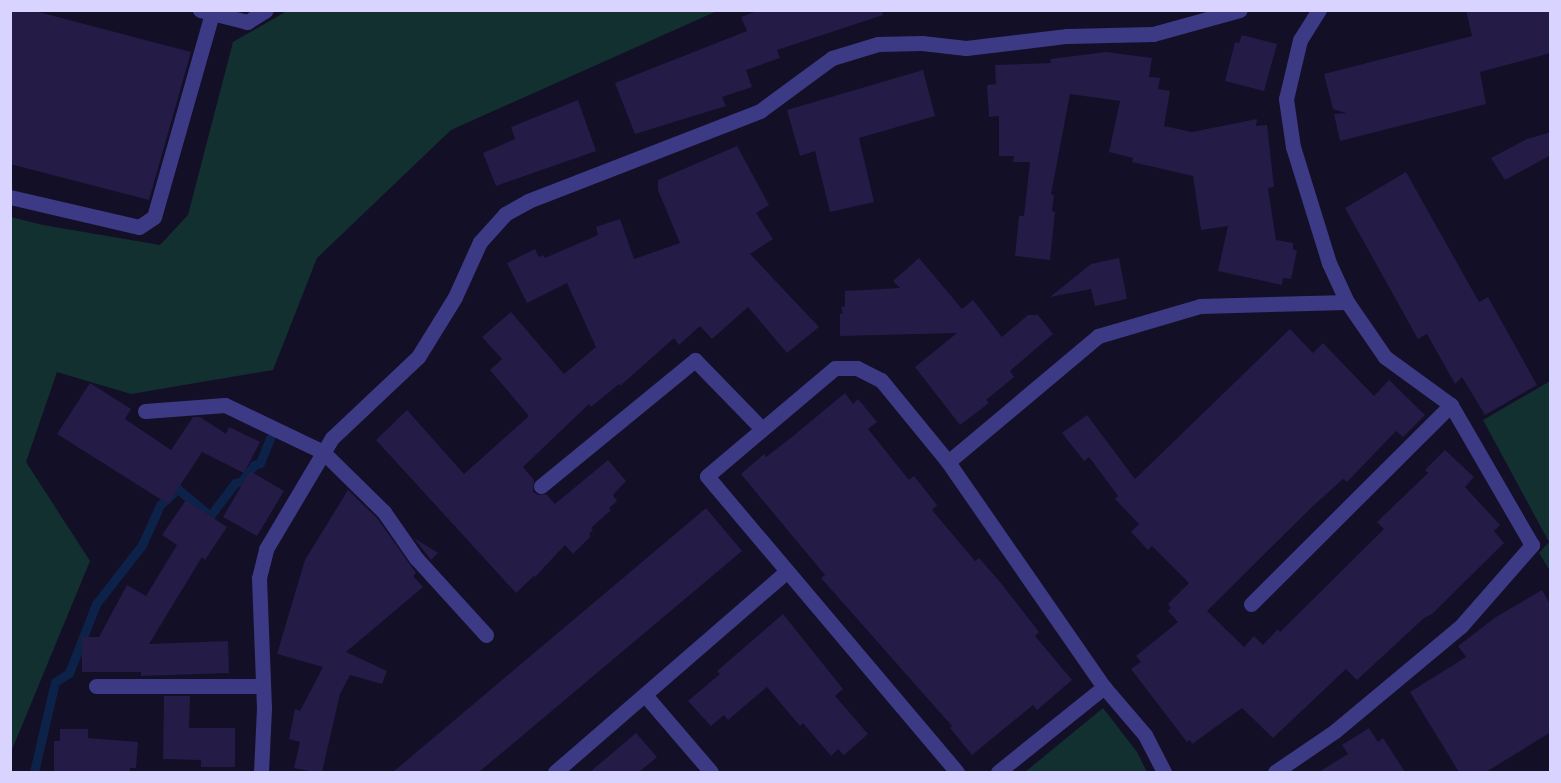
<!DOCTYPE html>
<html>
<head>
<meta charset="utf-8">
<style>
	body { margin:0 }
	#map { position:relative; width:1561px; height:783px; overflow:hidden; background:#130f26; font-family:"Public Sans",sans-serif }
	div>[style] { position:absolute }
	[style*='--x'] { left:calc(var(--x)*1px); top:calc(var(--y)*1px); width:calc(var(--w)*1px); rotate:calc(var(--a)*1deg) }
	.green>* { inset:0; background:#12302f }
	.stream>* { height:9px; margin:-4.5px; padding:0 4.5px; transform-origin:4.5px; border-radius:4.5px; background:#0c2248 }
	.building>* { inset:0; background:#241b47 }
	.lane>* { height:15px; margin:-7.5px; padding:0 7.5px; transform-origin:7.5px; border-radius:7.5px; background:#3d3a85 }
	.street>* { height:15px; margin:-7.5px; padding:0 7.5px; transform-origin:7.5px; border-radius:7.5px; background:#3d3a85 }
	span { translate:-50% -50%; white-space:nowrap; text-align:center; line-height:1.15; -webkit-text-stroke:6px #130f26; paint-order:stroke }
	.frame { position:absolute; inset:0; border:12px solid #d9d4ff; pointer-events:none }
</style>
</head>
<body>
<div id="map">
	<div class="green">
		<i style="clip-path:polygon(287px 11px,717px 11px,451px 130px,317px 258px,273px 370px,131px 394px,57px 372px,26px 462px,90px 561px,11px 752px,11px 217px,43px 225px,160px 245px,188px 215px,233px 42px)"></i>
		<i style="clip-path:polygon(1550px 381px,1550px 571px,1539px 553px,1549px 542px,1483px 420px)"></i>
		<i style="clip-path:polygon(1103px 708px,1137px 752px,1147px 772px,1025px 772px)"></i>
	</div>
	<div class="stream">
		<i style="--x:34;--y:772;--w:92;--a:-76.9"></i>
		<i style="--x:55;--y:682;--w:17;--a:-33"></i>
		<i style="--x:69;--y:673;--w:74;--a:-68.6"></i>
		<i style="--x:96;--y:604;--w:75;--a:-52.1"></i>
		<i style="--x:142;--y:545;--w:44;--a:-65.8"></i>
		<i style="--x:160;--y:505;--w:24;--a:-42"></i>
		<i style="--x:178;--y:489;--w:42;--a:40.2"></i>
		<i style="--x:210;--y:516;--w:41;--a:-52.9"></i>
		<i style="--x:235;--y:483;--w:7;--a:-16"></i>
		<i style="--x:242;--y:481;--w:20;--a:-53"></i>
		<i style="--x:254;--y:465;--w:6;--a:-18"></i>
		<i style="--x:260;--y:463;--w:27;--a:-68"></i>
	</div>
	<div class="building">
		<i style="clip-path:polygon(10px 10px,31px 10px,191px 52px,149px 200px,10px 164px)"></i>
		<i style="clip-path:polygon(760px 10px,882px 10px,883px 15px,777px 50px,780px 58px,746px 70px,752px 87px,722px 97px,726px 106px,635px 134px,615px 83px,747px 31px,741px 17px)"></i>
		<i style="clip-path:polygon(1466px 10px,1551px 10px,1551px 53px,1480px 72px,1486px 104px,1340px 141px,1334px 114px,1346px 113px,1333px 109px,1324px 74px,1472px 36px)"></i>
		<i style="clip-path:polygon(1242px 35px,1277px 44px,1264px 91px,1225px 81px,1235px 42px,1239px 43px)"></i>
		<i style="clip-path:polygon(1106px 52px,1152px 58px,1149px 77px,1160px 78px,1158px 89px,1170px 91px,1164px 126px,1192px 132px,1257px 119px,1256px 126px,1267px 125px,1274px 187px,1268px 188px,1276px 240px,1293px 243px,1293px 249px,1297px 251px,1291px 279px,1283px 278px,1282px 285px,1218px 271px,1228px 226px,1201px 230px,1193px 176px,1132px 162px,1133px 158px,1109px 152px,1120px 101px,1070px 94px,1051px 194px,1054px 195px,1052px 211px,1055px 212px,1050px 260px,1015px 256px,1019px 216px,1024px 216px,1030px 162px,1013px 162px,1014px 156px,999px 156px,999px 116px,989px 117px,987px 85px,996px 84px,995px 65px,1051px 63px,1050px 59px)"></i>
		<i style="clip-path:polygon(923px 70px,935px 116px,859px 138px,874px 202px,830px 212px,815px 151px,800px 156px,787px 110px)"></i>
		<i style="clip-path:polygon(578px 100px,596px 151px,496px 186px,483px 153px,515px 139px,511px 127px)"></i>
		<i style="clip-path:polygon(1551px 132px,1551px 155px,1505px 180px,1491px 158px,1527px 139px)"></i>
		<i style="clip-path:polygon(737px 146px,769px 205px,756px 213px,773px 239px,750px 254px,819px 327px,787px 353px,748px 307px,712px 339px,700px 326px,679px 345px,674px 338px,620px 386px,619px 384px,591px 407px,589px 404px,523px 467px,534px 480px,533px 492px,538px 495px,546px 494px,555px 504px,608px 460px,626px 481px,613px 495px,617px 501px,609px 508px,611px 510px,591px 528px,593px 530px,589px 534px,591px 536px,573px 554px,565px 545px,535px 577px,534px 576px,516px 593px,376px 440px,407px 410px,464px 474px,529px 416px,490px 370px,502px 359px,482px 337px,511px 312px,564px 374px,596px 347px,567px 283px,527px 303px,507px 263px,535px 249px,539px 257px,543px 255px,545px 258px,598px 235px,596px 227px,620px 219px,634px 259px,680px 243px,658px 190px,658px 180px)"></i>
		<i style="clip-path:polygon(1406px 172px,1479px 302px,1488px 297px,1537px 385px,1485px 415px,1462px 377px,1455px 384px,1427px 334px,1418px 339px,1345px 208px)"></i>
		<i style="clip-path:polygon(919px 258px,962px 309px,973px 300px,1002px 337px,1028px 315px,1038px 315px,1053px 334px,1010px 371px,1014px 377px,986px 400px,989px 403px,960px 425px,915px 367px,957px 333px,840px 336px,840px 314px,843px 313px,841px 307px,845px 306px,845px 291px,900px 288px,893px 281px)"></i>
		<i style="clip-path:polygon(1119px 258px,1127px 299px,1095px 306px,1091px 289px,1050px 297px,1091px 264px)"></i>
		<i style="clip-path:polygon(1290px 329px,1313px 353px,1323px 343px,1374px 396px,1389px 380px,1425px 415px,1403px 437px,1396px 431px,1347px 482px,1343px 479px,1313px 506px,1207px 611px,1244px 647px,1254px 636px,1263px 645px,1278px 629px,1280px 632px,1384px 529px,1377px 522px,1428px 473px,1425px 470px,1445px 450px,1474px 477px,1465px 487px,1500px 525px,1494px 531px,1504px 543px,1432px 614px,1424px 618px,1357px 680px,1346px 669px,1273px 738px,1242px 708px,1192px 744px,1190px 740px,1187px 742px,1131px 669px,1141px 662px,1136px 656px,1178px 622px,1168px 611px,1171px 608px,1168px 604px,1189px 583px,1152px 546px,1148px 550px,1131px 532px,1139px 524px,1115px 499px,1118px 496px,1089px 457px,1084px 461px,1062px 433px,1087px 415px,1135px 479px)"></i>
		<i style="clip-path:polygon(90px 383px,131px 409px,125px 419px,171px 450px,193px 417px,200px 417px,226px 434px,229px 427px,260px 442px,244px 473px,202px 452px,168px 504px,57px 434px)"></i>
		<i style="clip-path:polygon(845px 393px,853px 404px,858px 399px,877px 422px,868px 429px,909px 480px,914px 476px,937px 505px,932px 510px,975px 561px,979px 558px,1000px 582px,1039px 632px,1035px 636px,1072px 680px,1037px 710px,1033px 705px,972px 755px,950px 728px,952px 726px,821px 578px,825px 575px,741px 474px,764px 454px,766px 457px,792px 437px)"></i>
		<i style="clip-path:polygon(250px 471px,284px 491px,257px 536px,223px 517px)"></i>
		<i style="clip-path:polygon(348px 490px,377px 518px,416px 573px,413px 576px,423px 587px,346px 652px,387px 671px,382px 684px,350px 675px,340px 694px,322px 772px,314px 772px,294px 768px,300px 742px,289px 739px,295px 709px,300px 711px,323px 667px,277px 654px,305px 560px)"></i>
		<i style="clip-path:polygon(186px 500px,227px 527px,205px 560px,202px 557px,149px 644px,228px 641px,229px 673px,141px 676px,141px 672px,82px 672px,82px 637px,99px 637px,127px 585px,146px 596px,177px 545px,162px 535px)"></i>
		<i style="clip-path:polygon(706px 508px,742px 551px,479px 772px,393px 772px)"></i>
		<i style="clip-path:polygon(414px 538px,438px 553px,431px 560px)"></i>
		<i style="clip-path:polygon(1542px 590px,1551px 606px,1551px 732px,1486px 772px,1459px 772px,1410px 692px,1466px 657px,1458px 646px,1496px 617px)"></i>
		<i style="clip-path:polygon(783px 614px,843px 689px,835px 696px,868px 734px,844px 755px,838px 749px,831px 756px,803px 723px,800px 726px,767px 687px,728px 720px,724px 715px,711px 726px,688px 701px,720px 674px,717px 671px)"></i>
		<i style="clip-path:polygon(164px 696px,190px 696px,189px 728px,235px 728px,235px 767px,201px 767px,201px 760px,163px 759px)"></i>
		<i style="clip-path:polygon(1369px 728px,1378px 742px,1383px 738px,1405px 772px,1319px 772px,1348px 754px,1342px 745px)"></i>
		<i style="clip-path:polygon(60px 729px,88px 729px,88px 738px,138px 742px,136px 768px,130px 768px,130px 772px,54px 772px,54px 741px,60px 741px)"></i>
		<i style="clip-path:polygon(636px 733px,657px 757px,639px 772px,590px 772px)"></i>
	</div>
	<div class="lane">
		<i style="--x:145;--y:411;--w:80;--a:-4.3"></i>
		<i style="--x:225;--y:405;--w:109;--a:25.6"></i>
		<i style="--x:323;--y:452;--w:86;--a:44.5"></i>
		<i style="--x:384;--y:512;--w:56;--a:55.2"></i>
		<i style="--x:416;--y:558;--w:104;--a:47.7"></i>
		<i style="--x:96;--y:686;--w:167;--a:0"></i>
	</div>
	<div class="street">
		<i style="--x:200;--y:10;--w:49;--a:14.3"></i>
		<i style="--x:247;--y:22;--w:22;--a:-32"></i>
		<i style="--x:10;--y:197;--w:132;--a:13.1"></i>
		<i style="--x:139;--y:227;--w:18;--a:-34"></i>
		<i style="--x:154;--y:217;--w:212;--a:-74.1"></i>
		<i style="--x:948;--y:462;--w:196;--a:-40"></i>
		<i style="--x:1098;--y:336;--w:106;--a:-16.4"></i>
		<i style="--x:1200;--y:306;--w:147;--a:-1.6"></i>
		<i style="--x:541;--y:486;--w:199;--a:-39.3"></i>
		<i style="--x:695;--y:360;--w:96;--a:45.8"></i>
		<i style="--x:1251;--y:604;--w:282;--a:-44.9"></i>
		<i style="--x:645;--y:695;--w:101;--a:49.4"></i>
		<i style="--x:261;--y:772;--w:64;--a:-87.3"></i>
		<i style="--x:264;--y:708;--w:130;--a:-92.2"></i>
		<i style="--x:259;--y:578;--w:30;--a:-76"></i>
		<i style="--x:266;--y:549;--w:129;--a:-59.3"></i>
		<i style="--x:332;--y:438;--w:118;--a:-43.3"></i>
		<i style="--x:418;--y:357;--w:70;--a:-58.3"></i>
		<i style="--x:455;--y:297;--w:60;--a:-65.6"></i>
		<i style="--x:480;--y:242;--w:38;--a:-48"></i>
		<i style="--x:505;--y:214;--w:26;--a:-29"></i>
		<i style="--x:528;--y:201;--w:249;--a:-21.2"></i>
		<i style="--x:760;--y:111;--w:89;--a:-36.4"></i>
		<i style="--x:832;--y:58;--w:48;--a:-16.9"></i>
		<i style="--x:878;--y:44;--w:44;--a:-1.3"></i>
		<i style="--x:922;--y:43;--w:44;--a:6.5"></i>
		<i style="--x:966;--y:48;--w:102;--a:-6.8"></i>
		<i style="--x:1067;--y:36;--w:86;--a:-1.3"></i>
		<i style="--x:1153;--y:34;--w:90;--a:-15.4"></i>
		<i style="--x:555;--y:772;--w:307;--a:-40.9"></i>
		<i style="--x:957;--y:772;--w:387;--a:-130.2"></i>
		<i style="--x:707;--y:476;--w:167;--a:-40.2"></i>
		<i style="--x:835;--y:368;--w:22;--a:0"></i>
		<i style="--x:857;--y:368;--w:27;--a:27"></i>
		<i style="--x:881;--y:380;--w:106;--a:50.7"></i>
		<i style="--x:948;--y:462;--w:274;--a:55.3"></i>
		<i style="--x:1104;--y:687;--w:63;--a:49.5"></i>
		<i style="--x:1145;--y:735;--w:42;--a:62.8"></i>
		<i style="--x:998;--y:772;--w:136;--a:-38.7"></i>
		<i style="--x:1275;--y:772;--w:73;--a:-34.3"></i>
		<i style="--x:1335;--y:731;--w:164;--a:-39.8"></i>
		<i style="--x:1461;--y:626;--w:108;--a:-48.8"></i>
		<i style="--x:1532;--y:545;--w:162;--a:-120.1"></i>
		<i style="--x:1451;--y:405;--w:82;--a:-144"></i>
		<i style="--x:1385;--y:357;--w:67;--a:-124.6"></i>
		<i style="--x:1347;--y:302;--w:43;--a:-114.8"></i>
		<i style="--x:1329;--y:263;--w:121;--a:-107.2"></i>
		<i style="--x:1293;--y:147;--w:49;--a:-98.3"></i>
		<i style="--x:1286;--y:99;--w:61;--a:-76.7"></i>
		<i style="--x:1300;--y:40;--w:36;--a:-58"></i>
	</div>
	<div class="frame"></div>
</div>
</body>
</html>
